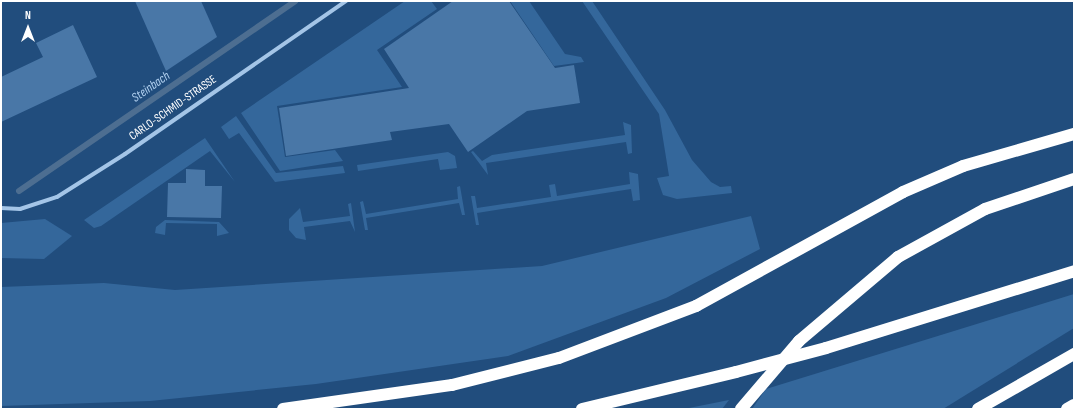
<!DOCTYPE html>
<html>
<head>
<meta charset="utf-8">
<style>
	body { margin:0 }
	#map { position:relative; width:1075px; height:410px; overflow:hidden; background:#214d7d; font-family:"Sofia Sans Condensed",sans-serif }
	div>[style] { position:absolute }
	[style*='--x'] { left:calc(var(--x)*1px); top:calc(var(--y)*1px); width:calc(var(--w)*1px); rotate:calc(var(--a)*1deg) }
	.green>* { inset:0; background:#34679b }
	.stream>* { height:6px; margin:-3px; padding:0 3px; transform-origin:3px; border-radius:3px; background:#4d6e91 }
	.building>* { inset:0; background:#4977a7 }
	.street>* { height:4px; margin:-2px; padding:0 2px; transform-origin:2px; border-radius:2px; background:#a4c5e7 }
	.highway>* { height:12px; margin:-6px; padding:0 6px; transform-origin:6px; border-radius:6px; background:#fff }
	.highway-bridge>* { height:12px; margin:-6px; padding:0 6px; transform-origin:6px; border-radius:6px; background:#fff }
	span { translate:-50% -50%; white-space:nowrap; text-align:center; line-height:1.15; -webkit-text-stroke:3px #214d7d; paint-order:stroke }
	.street-label { font-size:12px; color:#fff }
	.water-label { font-size:13px; color:#b0cfee; font-style:italic }
	.frame { position:absolute; inset:0; border:2px solid #fff; pointer-events:none }
	.north { position:absolute; left:8px; top:8px; width:40px; height:40px; -webkit-text-stroke:3px #214d7d; paint-order:stroke; rotate:0deg; font-size:11px; font-weight:700; line-height:16px; text-align:center; color:#fff }
	.north::after { content:''; display:block; margin:auto; width:14px; height:18px; background:#fff; clip-path:polygon(50% 0,100% 100%,50% 72%,0 100%) }
</style>
</head>
<body>
<div id="map">
	<div class="green">
		<i style="clip-path:polygon(405px 1px,431px 1px,437px 9px,377px 50px,402px 87px,277px 106px,285px 157px,335px 150px,343px 161px,280px 171px,241px 113px)"></i>
		<i style="clip-path:polygon(510px 1px,529px 1px,565px 54px,581px 57px,584px 62px,554px 66px)"></i>
		<i style="clip-path:polygon(582px 1px,592px 1px,665px 110px,692px 160px,711px 182px,720px 187px,731px 186px,732px 193px,677px 199px,663px 195px,657px 178px,669px 176px,659px 114px)"></i>
		<i style="clip-path:polygon(236px 116px,276px 173px,343px 166px,345px 173px,275px 182px,239px 133px,229px 139px,221px 127px)"></i>
		<i style="clip-path:polygon(623px 122px,631px 125px,632px 153px,628px 154px,626px 142px,486px 163px,488px 175px,471px 152px,473px 151px,482px 161px,492px 155px,625px 135px)"></i>
		<i style="clip-path:polygon(205px 138px,235px 182px,210px 151px,101px 226px,94px 228px,84px 220px)"></i>
		<i style="clip-path:polygon(448px 152px,455px 156px,457px 168px,440px 170px,438px 159px,358px 171px,357px 165px)"></i>
		<i style="clip-path:polygon(629px 172px,638px 174px,640px 200px,633px 201px,631px 189px,477px 213px,479px 225px,476px 225px,471px 196px,475px 196px,477px 208px,551px 197px,549px 185px,555px 184px,557px 196px,630px 184px)"></i>
		<i style="clip-path:polygon(460px 186px,465px 215px,462px 215px,459px 203px,366px 218px,368px 230px,365px 230px,360px 202px,363px 201px,366px 214px,458px 199px,457px 187px)"></i>
		<i style="clip-path:polygon(351px 203px,355px 232px,350px 221px,304px 227px,306px 240px,296px 238px,289px 230px,289px 219px,300px 208px,303px 222px,350px 216px,348px 204px)"></i>
		<i style="clip-path:polygon(751px 216px,760px 249px,666px 298px,508px 356px,316px 384px,150px 401px,1px 406px,1px 287px,104px 283px,175px 290px,542px 266px)"></i>
		<i style="clip-path:polygon(45px 219px,72px 236px,44px 259px,1px 258px,1px 223px)"></i>
		<i style="clip-path:polygon(165px 220px,219px 222px,229px 233px,217px 236px,217px 224px,166px 223px,165px 235px,155px 233px,156px 227px)"></i>
		<i style="clip-path:polygon(1074px 294px,1074px 328px,943px 409px,752px 409px,766px 389px)"></i>
		<i style="clip-path:polygon(729px 400px,722px 409px,684px 409px)"></i>
	</div>
	<div class="stream">
		<i style="--x:19;--y:191;--w:335;--a:-34.5"></i>
	</div>
	<div class="building">
		<i style="clip-path:polygon(135px 1px,201px 1px,217px 37px,166px 71px)"></i>
		<i style="clip-path:polygon(453px 1px,509px 1px,555px 68px,574px 65px,580px 103px,527px 111px,468px 152px,449px 124px,390px 132px,392px 140px,286px 156px,279px 108px,409px 88px,384px 49px)"></i>
		<i style="clip-path:polygon(73px 25px,97px 77px,1px 122px,1px 77px,43px 57px,36px 43px)"></i>
		<i style="clip-path:polygon(186px 169px,205px 170px,205px 186px,222px 186px,221px 218px,167px 217px,168px 183px,186px 183px)"></i>
	</div>
	<div class="street">
		<i style="--x:1;--y:208;--w:19;--a:3"></i>
		<i style="--x:20;--y:209;--w:39;--a:-18"></i>
		<i style="--x:57;--y:197;--w:80;--a:-32.3"></i>
		<i style="--x:125;--y:154;--w:269;--a:-34.7"></i>
	</div>
	<div class="highway">
		<i style="--x:826;--y:348;--w:260;--a:-17.2"></i>
		<i style="--x:283;--y:409;--w:171;--a:-8.1"></i>
		<i style="--x:452;--y:385;--w:110;--a:-14.2"></i>
		<i style="--x:559;--y:358;--w:147;--a:-20.8"></i>
		<i style="--x:696;--y:306;--w:236;--a:-28.8"></i>
		<i style="--x:903;--y:192;--w:65;--a:-23.4"></i>
		<i style="--x:963;--y:166;--w:116;--a:-16.1"></i>
		<i style="--x:582;--y:409;--w:158;--a:-13.5"></i>
		<i style="--x:741;--y:409;--w:89;--a:-49.5"></i>
		<i style="--x:799;--y:341;--w:130;--a:-40.3"></i>
		<i style="--x:898;--y:257;--w:99;--a:-28.9"></i>
		<i style="--x:985;--y:209;--w:94;--a:-18.6"></i>
		<i style="--x:978;--y:409;--w:111;--a:-29.8"></i>
		<i style="--x:1067;--y:409;--w:8;--a:-30"></i>
	</div>
	<div class="highway-bridge">
		<i style="--x:736;--y:372;--w:93;--a:-14.9"></i>
	</div>
	<div class="street-label">
		<span style="left:173px;top:108px;rotate:-35deg">CARLO-SCHMID-STRASSE</span>
	</div>
	<div class="water-label">
		<span style="left:151px;top:87px;rotate:-35deg">Steinbach</span>
	</div>
	<div class="frame"></div>
	<div class="north">N</div>
</div>
</body>
</html>
